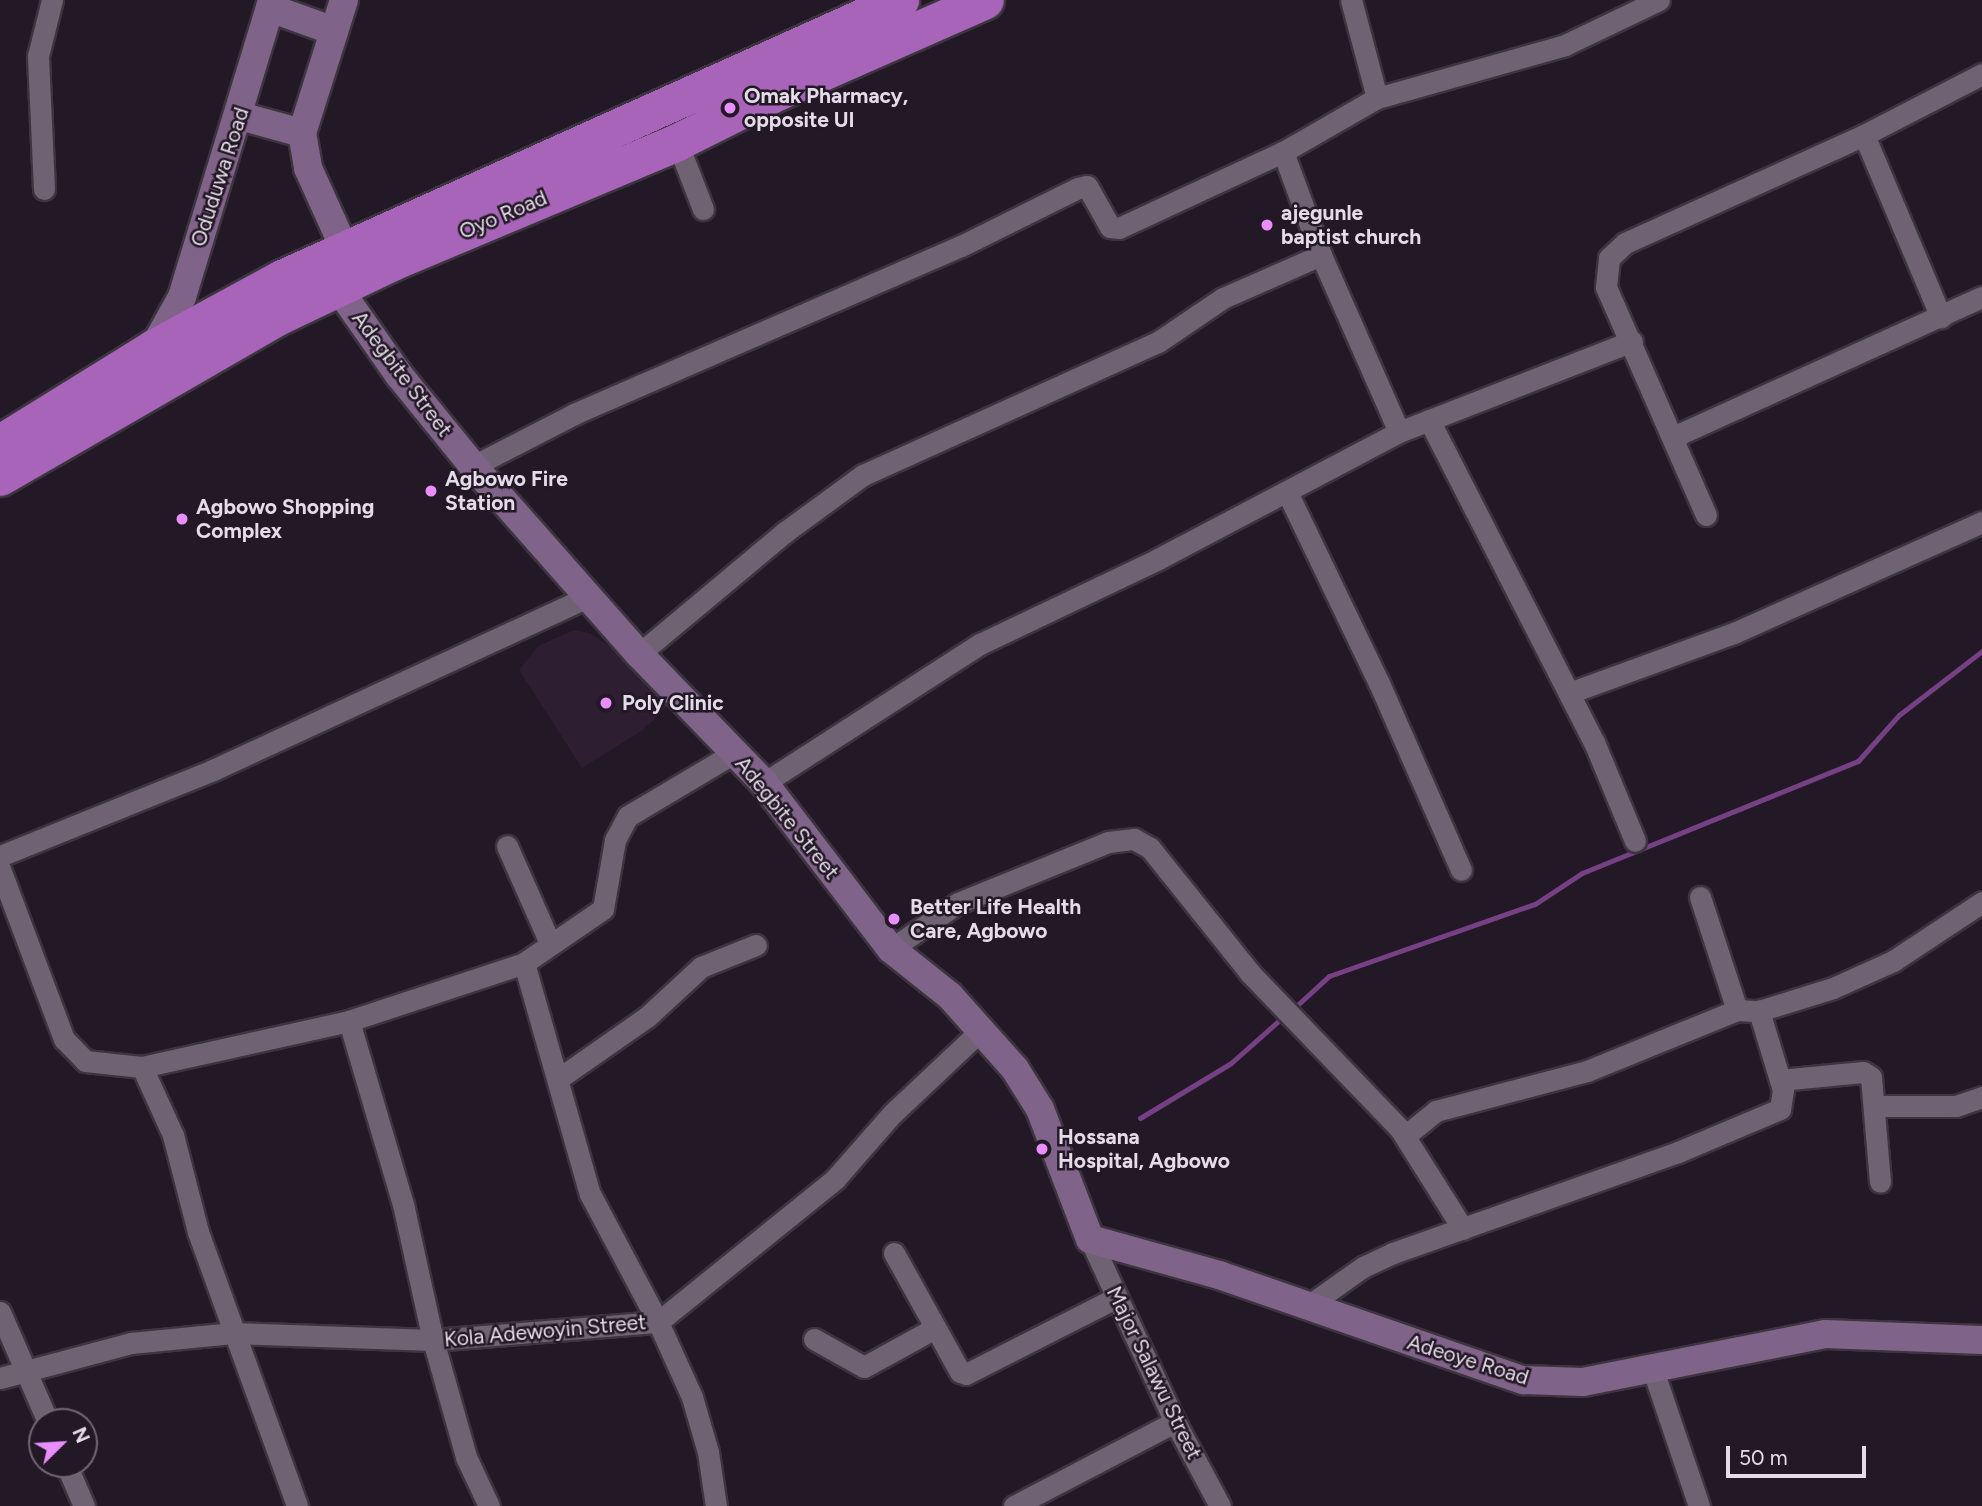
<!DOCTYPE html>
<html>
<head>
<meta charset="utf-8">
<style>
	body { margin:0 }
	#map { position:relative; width:1982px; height:1506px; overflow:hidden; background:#231826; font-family:Figtree,sans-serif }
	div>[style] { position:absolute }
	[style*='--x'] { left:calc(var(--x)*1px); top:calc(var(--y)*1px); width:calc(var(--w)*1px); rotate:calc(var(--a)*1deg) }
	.built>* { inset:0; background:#2d1e31 }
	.stream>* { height:5px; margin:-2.5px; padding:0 2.5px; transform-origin:2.5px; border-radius:2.5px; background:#764084 }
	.roads { filter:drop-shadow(2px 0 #3c343e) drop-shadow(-2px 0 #3c343e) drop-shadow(0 2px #3c343e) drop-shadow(0 -2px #3c343e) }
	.street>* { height:21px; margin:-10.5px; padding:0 10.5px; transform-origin:10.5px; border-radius:10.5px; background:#6f6273 }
	.secondary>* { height:28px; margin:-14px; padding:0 14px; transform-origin:14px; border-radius:14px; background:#806388 }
	.highway>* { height:37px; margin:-18.5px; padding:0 18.5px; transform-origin:18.5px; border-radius:18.5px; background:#a764b8 }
	.dots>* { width:19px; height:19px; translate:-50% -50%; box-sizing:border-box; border:4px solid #231826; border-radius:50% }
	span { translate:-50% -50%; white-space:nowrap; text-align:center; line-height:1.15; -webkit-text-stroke:5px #231826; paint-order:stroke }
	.poi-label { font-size:21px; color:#e4dce6; font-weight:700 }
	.left { translate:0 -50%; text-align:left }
	.street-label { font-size:21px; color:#e4dce6 }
	.north { position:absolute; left:28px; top:1408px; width:70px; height:70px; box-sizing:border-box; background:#231826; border:2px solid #706673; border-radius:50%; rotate:66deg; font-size:19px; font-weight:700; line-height:28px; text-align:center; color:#e4dce6 }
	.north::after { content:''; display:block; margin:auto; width:24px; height:32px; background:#e88eff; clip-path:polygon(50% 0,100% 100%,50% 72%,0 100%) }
	.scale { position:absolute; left:1726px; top:1446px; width:140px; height:32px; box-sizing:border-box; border:4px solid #e4dce6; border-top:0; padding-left:9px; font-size:21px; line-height:24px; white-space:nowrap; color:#e4dce6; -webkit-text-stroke:5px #231826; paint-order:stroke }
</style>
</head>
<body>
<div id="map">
	<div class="built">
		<i style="clip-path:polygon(574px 630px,590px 633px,649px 672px,676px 698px,643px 730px,582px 768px,519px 670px,538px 646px)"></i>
	</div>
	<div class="stream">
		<i style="--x:1293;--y:1009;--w:49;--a:-42.5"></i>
		<i style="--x:1329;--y:976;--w:218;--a:-19.3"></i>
		<i style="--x:1535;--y:904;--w:56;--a:-33.4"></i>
		<i style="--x:1582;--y:873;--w:298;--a:-22.1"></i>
		<i style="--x:1858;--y:761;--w:62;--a:-48.3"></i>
		<i style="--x:1899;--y:715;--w:105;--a:-37.6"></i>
		<i style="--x:1140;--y:1118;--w:106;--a:-31.1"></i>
		<i style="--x:1231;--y:1063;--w:72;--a:-41.6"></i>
	</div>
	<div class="roads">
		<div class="street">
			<i style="--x:1351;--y:0;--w:101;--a:75.1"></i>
			<i style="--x:1864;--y:135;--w:198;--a:67.1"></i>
			<i style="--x:677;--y:142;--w:72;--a:68.8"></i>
			<i style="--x:1283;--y:152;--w:110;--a:69.7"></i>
			<i style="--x:1321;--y:255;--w:193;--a:66.2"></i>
			<i style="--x:44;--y:189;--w:133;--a:-92.6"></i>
			<i style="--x:38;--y:56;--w:58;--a:-76"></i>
			<i style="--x:1429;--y:420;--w:362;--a:62.9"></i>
			<i style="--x:1594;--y:742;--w:107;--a:67.5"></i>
			<i style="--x:1673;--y:437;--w:339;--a:-24.4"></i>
			<i style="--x:473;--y:466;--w:114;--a:-27.2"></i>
			<i style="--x:574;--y:414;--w:422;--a:-23.5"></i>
			<i style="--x:961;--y:246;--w:131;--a:-26.4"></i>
			<i style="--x:1078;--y:188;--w:9;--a:-13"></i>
			<i style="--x:1087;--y:186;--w:47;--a:60.7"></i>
			<i style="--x:1110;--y:227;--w:9;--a:6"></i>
			<i style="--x:1119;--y:228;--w:181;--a:-24.9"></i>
			<i style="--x:1283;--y:152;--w:108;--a:-29.9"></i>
			<i style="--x:1377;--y:98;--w:195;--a:-15.7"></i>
			<i style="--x:1565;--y:45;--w:104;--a:-25.6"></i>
			<i style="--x:1287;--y:492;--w:212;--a:64.3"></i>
			<i style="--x:1379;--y:683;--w:204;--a:66.3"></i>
			<i style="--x:1706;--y:515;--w:249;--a:-113.7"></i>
			<i style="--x:1606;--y:287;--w:29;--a:-84"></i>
			<i style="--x:1609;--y:258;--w:22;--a:-43"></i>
			<i style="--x:1625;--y:243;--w:262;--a:-24.3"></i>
			<i style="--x:1864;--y:135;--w:133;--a:-27.3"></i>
			<i style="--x:639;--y:654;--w:190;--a:-39.9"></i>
			<i style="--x:785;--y:532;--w:97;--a:-36.2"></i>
			<i style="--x:863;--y:475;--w:324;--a:-24.3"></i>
			<i style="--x:1158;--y:342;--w:78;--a:-34.1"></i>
			<i style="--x:1223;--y:298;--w:107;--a:-23.7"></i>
			<i style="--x:1569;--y:693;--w:176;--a:-20"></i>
			<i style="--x:1734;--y:633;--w:272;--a:-24.1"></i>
			<i style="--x:764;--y:783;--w:257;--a:-32.8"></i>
			<i style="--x:980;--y:644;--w:197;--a:-25.5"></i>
			<i style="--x:1158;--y:559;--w:272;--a:-27.8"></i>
			<i style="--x:1399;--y:432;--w:250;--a:-21.3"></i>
			<i style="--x:507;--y:846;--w:106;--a:66.1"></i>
			<i style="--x:0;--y:856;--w:230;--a:-22"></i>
			<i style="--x:213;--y:770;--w:413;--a:-24.8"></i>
			<i style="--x:0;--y:869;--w:182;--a:69.4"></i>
			<i style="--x:64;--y:1039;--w:30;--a:46"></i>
			<i style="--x:85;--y:1061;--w:57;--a:6"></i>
			<i style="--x:142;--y:1067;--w:212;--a:-12.5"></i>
			<i style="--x:349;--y:1021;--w:184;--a:-18.3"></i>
			<i style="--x:524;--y:963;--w:96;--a:-34.4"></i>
			<i style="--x:603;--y:909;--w:70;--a:-80.1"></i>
			<i style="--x:615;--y:840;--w:27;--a:-62"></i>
			<i style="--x:628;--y:816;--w:123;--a:-30.7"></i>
			<i style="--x:1700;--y:897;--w:119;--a:71.9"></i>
			<i style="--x:891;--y:949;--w:81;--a:-34.5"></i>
			<i style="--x:958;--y:903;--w:162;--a:-22.1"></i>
			<i style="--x:1108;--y:842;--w:26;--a:-7"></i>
			<i style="--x:1134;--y:839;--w:18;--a:29"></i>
			<i style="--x:1150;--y:848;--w:160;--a:51.3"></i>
			<i style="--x:1250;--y:973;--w:216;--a:46.1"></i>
			<i style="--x:1400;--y:1129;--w:118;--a:57.8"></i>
			<i style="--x:524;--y:963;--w:240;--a:74.1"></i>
			<i style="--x:590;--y:1194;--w:145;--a:62"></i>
			<i style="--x:658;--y:1322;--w:82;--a:65.6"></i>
			<i style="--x:692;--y:1397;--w:57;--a:73.8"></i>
			<i style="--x:708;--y:1452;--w:55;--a:81.6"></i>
			<i style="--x:349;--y:1021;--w:191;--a:73.6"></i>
			<i style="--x:403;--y:1204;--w:139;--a:77.6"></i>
			<i style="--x:433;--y:1340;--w:122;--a:74.2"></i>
			<i style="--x:466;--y:1457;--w:54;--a:64.9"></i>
			<i style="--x:142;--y:1067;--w:75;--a:65.5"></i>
			<i style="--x:173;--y:1135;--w:100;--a:75.5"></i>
			<i style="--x:198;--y:1232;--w:291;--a:70.1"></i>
			<i style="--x:558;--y:1079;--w:108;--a:-34.9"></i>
			<i style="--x:647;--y:1017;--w:74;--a:-42.8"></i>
			<i style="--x:701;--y:967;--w:59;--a:-21.8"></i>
			<i style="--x:1780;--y:1080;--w:83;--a:-5.5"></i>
			<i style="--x:1863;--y:1072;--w:9;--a:32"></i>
			<i style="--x:1871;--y:1077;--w:105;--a:85.1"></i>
			<i style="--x:1875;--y:1106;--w:81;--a:0"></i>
			<i style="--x:1956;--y:1106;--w:28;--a:-19"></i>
			<i style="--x:1405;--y:1136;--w:40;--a:-39"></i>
			<i style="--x:1436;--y:1111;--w:156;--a:-14.8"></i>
			<i style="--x:1587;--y:1071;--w:162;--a:-22.1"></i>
			<i style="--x:1737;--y:1010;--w:22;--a:3"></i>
			<i style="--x:1759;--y:1011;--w:77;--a:-17.3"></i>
			<i style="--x:1833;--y:988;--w:66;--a:-24.2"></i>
			<i style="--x:1893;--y:961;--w:107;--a:-33.5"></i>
			<i style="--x:1090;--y:1239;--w:202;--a:65.1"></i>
			<i style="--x:1175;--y:1422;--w:95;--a:61.8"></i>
			<i style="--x:894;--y:1253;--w:136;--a:61"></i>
			<i style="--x:960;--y:1372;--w:6;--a:18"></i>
			<i style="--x:966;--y:1374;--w:169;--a:-27"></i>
			<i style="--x:1305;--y:1308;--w:71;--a:-35.3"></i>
			<i style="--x:1363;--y:1267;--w:33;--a:-25"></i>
			<i style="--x:1393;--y:1253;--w:302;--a:-19.5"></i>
			<i style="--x:1678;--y:1152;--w:111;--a:-22.9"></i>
			<i style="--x:1780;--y:1109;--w:19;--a:-81"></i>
			<i style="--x:1783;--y:1090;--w:83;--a:-106.9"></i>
			<i style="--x:0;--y:1312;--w:120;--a:66.4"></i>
			<i style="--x:814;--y:1339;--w:57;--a:29.2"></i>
			<i style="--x:864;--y:1367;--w:81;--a:-28.8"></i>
			<i style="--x:1653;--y:1370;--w:144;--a:71.3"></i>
			<i style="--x:0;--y:1378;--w:136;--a:-15"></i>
			<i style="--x:131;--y:1343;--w:102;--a:-5.6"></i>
			<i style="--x:233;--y:1333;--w:200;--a:2"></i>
			<i style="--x:433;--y:1340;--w:226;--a:-4.6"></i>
			<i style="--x:658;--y:1322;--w:228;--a:-38.9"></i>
			<i style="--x:835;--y:1179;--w:86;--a:-48.8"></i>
			<i style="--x:892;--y:1114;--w:122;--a:-43.3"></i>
			<i style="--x:66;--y:1464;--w:46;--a:66.8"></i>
			<i style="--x:1014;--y:1506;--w:182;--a:-27.6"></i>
		</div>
		<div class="secondary">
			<i style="--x:344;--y:0;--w:139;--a:107.5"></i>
			<i style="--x:302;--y:133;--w:36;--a:80"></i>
			<i style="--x:308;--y:168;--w:90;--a:65.7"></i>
			<i style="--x:270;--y:8;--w:68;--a:19.8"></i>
			<i style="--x:240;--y:116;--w:64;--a:15.3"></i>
			<i style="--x:338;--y:288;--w:106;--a:55"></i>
			<i style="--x:399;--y:375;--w:117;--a:50.9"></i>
			<i style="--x:473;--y:466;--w:251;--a:48.6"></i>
			<i style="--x:639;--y:654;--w:180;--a:45.9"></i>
			<i style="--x:764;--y:783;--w:209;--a:52.6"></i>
			<i style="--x:891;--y:949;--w:75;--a:38.5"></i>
			<i style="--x:950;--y:996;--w:98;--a:48.3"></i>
			<i style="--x:1015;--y:1069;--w:47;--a:58"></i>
			<i style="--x:1040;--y:1109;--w:139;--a:69"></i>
			<i style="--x:1090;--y:1239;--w:134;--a:15.6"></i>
			<i style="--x:1219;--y:1275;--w:322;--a:19.1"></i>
			<i style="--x:1523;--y:1380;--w:60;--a:1.9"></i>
			<i style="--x:1583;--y:1382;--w:247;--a:-11.2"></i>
			<i style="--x:1825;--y:1334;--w:157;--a:2.2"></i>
			<i style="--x:154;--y:347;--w:57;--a:-60.8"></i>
			<i style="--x:182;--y:297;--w:310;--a:-73.1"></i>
		</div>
		<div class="highway">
			<i style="--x:0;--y:443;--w:180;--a:-31.8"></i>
			<i style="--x:153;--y:348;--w:147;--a:-28.5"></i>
			<i style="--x:282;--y:278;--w:678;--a:-24.22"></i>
			<i style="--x:0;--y:477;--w:322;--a:-30"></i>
			<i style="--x:279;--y:316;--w:125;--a:-25.5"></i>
			<i style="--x:392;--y:262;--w:309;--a:-22.8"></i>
			<i style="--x:677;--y:142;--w:114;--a:-26.6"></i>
			<i style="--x:779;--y:91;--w:225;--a:-23.8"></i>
		</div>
	</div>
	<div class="dots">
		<i style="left:730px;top:108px;background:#e88eff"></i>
		<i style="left:1267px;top:225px;background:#e88eff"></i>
		<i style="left:431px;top:491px;background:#e88eff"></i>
		<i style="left:182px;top:519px;background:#e88eff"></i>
		<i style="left:606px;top:703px;background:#e88eff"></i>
		<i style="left:894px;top:919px;background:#e88eff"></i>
		<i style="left:1042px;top:1149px;background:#e88eff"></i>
	</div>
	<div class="poi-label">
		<span class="left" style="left:744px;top:108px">Omak Pharmacy,<br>opposite UI</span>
		<span class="left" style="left:1281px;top:225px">ajegunle<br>baptist church</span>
		<span class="left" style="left:445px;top:491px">Agbowo Fire<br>Station</span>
		<span class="left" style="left:196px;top:519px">Agbowo Shopping<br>Complex</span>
		<span class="left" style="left:622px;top:703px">Poly Clinic</span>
		<span class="left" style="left:910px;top:919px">Better Life Health<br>Care, Agbowo</span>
		<span class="left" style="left:1058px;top:1149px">Hossana<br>Hospital, Agbowo</span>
	</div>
	<div class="street-label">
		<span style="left:220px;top:177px;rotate:-72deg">Oduduwa Road</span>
		<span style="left:503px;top:215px;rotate:-23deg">Oyo Road</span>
		<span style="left:402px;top:374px;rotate:53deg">Adegbite Street</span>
		<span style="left:787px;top:818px;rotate:51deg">Adegbite Street</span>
		<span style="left:545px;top:1331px;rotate:-5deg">Kola Adewoyin Street</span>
		<span style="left:1468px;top:1360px;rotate:17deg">Adeoye Road</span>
		<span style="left:1154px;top:1373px;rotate:64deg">Major Salawu Street</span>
	</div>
	<div class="north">N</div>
	<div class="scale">50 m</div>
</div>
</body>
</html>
